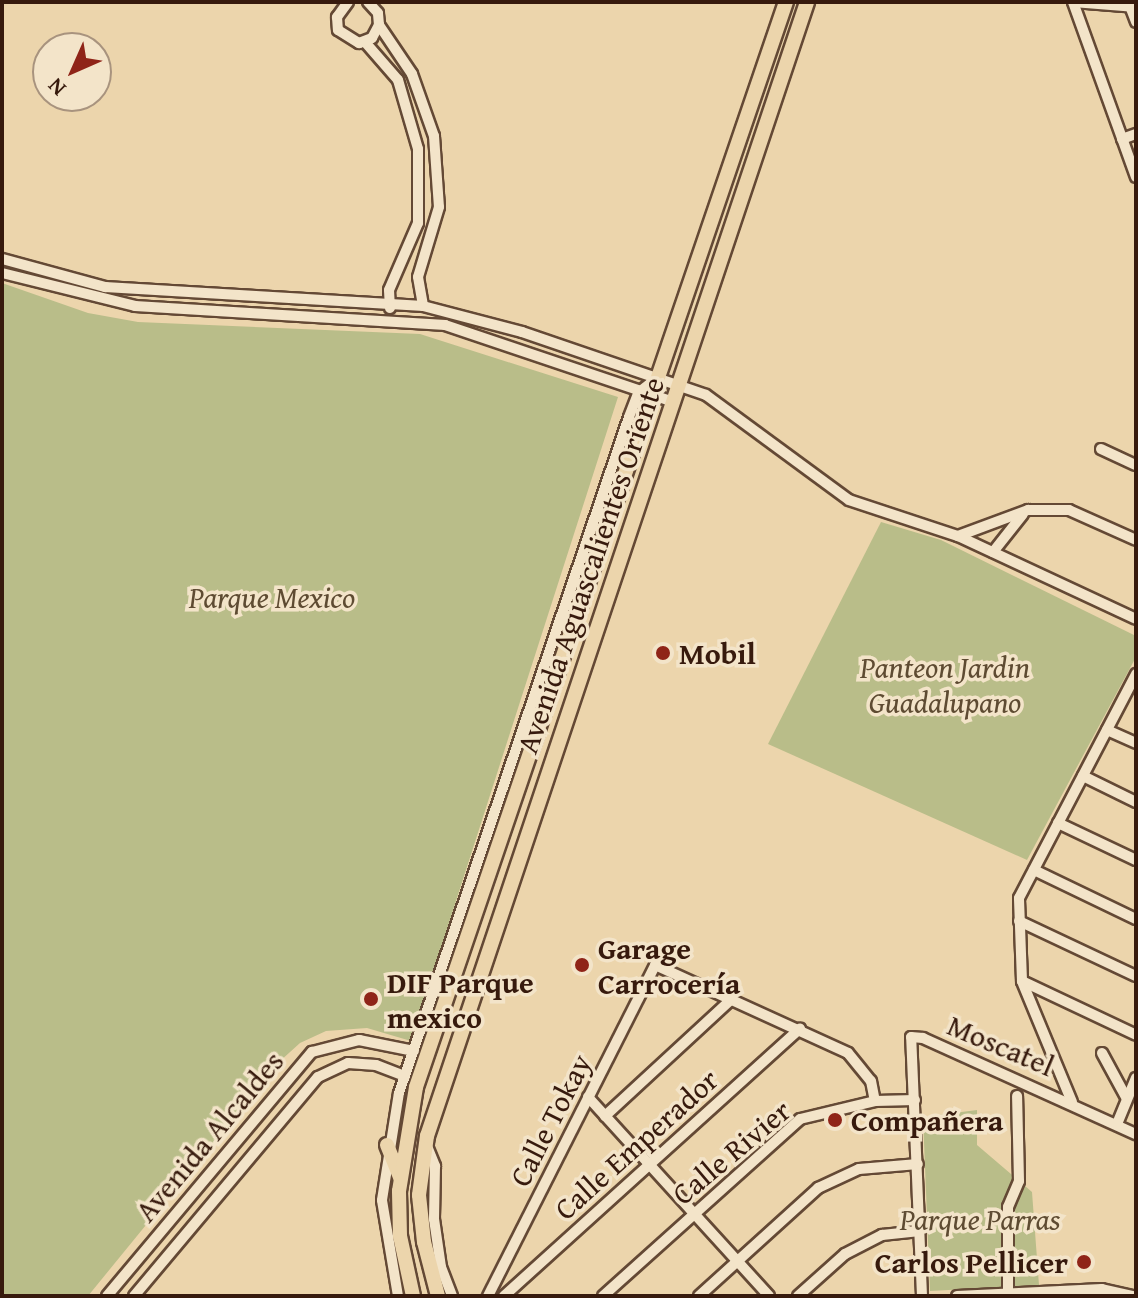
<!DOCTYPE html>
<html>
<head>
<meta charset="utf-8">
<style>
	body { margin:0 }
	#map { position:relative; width:1138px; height:1298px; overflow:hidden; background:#ecd5ac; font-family:"Gentium Book Plus",serif }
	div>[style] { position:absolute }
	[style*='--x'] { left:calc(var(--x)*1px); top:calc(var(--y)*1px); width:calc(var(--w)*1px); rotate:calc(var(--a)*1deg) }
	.green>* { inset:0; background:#b9bd89 }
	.roads { filter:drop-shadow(2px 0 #644935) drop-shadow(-2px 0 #644935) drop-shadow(0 2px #644935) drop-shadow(0 -2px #644935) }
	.minor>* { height:10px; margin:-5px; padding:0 5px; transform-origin:5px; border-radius:5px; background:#f3e4c9 }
	.major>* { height:14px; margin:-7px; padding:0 7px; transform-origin:7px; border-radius:7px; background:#ecd5ac }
	.dots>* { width:22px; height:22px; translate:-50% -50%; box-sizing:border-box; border:4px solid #f3e4c9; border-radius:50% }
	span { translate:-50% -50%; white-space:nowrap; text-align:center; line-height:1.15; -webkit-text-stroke:7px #f3e4c9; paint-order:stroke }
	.street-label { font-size:30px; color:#371a0d }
	.park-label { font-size:30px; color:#5e4b32; font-style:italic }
	.poi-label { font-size:30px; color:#371a0d; font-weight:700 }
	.left { translate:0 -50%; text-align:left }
	.right { translate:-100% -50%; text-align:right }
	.frame { position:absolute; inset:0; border:4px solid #371a0d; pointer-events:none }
	.north { position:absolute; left:32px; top:32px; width:80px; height:80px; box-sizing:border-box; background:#f3e4c9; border:2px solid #a8937e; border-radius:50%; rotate:225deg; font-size:22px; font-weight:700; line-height:32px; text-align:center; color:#371a0d }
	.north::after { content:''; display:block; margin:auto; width:28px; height:36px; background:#8f2418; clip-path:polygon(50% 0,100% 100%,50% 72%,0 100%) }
</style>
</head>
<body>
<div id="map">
	<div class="green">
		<i style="clip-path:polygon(2px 283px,88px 313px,138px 322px,420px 334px,618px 397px,411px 1041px,367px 1028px,326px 1031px,300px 1043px,279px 1062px,88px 1296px,2px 1296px)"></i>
		<i style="clip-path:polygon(881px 522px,941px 540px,1136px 636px,1136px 657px,1027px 860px,768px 744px)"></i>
		<i style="clip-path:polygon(977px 1110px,977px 1145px,1032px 1192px,1039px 1285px,930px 1291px,923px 1117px)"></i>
	</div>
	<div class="roads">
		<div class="minor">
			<i style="--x:348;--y:2;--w:19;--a:126"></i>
			<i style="--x:337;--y:17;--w:13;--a:86"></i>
			<i style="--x:338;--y:30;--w:25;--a:32"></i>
			<i style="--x:359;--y:43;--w:14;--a:-21"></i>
			<i style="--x:372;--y:38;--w:15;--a:-62"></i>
			<i style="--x:379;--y:25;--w:12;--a:-95"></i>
			<i style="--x:378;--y:13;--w:15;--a:-132"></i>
			<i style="--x:1130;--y:6;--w:17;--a:69"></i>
			<i style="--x:1136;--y:7;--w:63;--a:-175.5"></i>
			<i style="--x:1073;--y:2;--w:186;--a:70.2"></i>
			<i style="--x:379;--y:25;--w:59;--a:56"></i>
			<i style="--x:412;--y:74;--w:66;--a:70.5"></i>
			<i style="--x:434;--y:136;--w:71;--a:86"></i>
			<i style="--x:439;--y:207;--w:73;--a:106.7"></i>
			<i style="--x:418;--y:277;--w:29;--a:80"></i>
			<i style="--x:365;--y:42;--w:50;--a:49"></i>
			<i style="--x:398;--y:80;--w:72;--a:73.8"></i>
			<i style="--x:418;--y:149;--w:74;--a:90"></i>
			<i style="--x:418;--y:223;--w:73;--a:113.4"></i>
			<i style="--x:389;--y:290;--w:18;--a:87"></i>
			<i style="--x:1122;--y:139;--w:15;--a:-20"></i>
			<i style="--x:2;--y:259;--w:107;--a:15.2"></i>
			<i style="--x:105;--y:287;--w:319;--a:3.4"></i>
			<i style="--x:423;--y:306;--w:102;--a:14.7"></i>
			<i style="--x:522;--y:332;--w:194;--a:18.9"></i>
			<i style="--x:706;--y:395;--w:177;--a:36.3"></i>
			<i style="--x:849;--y:500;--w:115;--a:18.3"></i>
			<i style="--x:958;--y:536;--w:196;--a:25"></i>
			<i style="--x:2;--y:273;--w:137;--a:13.9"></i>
			<i style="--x:135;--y:306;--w:311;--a:3.5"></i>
			<i style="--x:445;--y:325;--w:242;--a:18.6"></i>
			<i style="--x:1101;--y:449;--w:38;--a:25"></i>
			<i style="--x:958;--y:536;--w:75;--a:-20.4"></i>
			<i style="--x:1028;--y:510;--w:41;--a:0"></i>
			<i style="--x:1069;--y:510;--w:73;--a:24.1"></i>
			<i style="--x:993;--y:552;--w:48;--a:-51.7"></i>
			<i style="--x:1107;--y:730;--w:32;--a:24"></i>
			<i style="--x:1083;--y:776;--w:59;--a:26.1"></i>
			<i style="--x:1058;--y:823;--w:86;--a:25.4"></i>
			<i style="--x:1034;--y:870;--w:113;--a:25.7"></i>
			<i style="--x:1019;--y:921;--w:129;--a:25.2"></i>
			<i style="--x:1022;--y:981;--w:126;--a:25.3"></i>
			<i style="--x:1102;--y:1053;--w:52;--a:61.5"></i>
			<i style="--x:588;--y:1097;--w:269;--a:47.7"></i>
			<i style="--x:1072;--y:1102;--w:131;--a:-112.5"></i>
			<i style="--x:1022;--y:981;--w:83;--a:-92.1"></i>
			<i style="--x:1019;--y:898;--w:253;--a:-62.4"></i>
			<i style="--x:605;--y:1116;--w:173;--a:-42.7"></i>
			<i style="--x:1117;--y:1124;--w:50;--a:-67.6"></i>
			<i style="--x:427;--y:1146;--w:22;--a:68"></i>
			<i style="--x:435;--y:1166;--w:53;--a:91.1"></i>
			<i style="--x:434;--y:1219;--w:49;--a:81.7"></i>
			<i style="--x:441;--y:1267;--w:31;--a:69"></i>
			<i style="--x:1008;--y:1293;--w:86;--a:-90"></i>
			<i style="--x:1008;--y:1207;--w:28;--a:-67"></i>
			<i style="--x:1019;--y:1181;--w:85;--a:-91.3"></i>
			<i style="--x:107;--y:1296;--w:319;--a:-50"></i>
			<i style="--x:312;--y:1052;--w:49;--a:-14.3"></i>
			<i style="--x:359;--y:1040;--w:56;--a:11.3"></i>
			<i style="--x:134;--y:1296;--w:286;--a:-50"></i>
			<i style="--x:318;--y:1077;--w:33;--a:-25"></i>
			<i style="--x:348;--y:1063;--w:28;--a:4"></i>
			<i style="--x:376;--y:1065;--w:31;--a:21"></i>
			<i style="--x:398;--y:1296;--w:97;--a:-99.5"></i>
			<i style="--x:382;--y:1200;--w:108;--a:-81"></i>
			<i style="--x:399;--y:1093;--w:714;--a:-71.21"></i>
			<i style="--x:629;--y:417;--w:26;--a:-69"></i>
			<i style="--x:638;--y:393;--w:23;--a:-38"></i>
			<i style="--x:488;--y:1296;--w:371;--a:-63.2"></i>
			<i style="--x:655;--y:965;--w:212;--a:24.5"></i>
			<i style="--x:848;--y:1053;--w:36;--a:51"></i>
			<i style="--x:871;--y:1081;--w:20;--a:79"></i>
			<i style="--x:504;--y:1296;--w:399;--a:-42.1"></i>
			<i style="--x:603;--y:1296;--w:265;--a:-41.9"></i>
			<i style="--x:800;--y:1119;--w:77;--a:-13.5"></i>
			<i style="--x:875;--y:1101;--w:40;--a:-1.4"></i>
			<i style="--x:699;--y:1296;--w:161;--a:-42.2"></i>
			<i style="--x:818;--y:1188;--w:45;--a:-24.9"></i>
			<i style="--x:859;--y:1169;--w:59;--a:-4.8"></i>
			<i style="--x:798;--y:1296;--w:63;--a:-41.8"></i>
			<i style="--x:845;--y:1254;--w:42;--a:-27.2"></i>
			<i style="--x:882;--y:1235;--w:38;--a:-6"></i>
			<i style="--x:922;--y:1296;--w:259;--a:-92.4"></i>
			<i style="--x:911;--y:1037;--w:12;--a:5"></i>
			<i style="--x:923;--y:1038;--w:234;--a:24.3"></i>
			<i style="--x:957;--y:1296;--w:145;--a:-2.8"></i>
			<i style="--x:1102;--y:1289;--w:32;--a:13"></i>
		</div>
		<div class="major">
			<i style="--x:387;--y:1145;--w:35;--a:68"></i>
			<i style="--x:413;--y:1296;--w:61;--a:-102.2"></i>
			<i style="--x:400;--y:1236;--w:45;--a:-91.3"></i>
			<i style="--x:399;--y:1191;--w:105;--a:-80.7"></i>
			<i style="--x:416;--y:1087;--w:1146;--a:-71.17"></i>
			<i style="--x:438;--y:1296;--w:56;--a:-104.5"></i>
			<i style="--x:424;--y:1242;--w:47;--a:-96.1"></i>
			<i style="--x:419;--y:1195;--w:60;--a:-82.3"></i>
			<i style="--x:427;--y:1136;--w:1196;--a:-71.47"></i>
		</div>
	</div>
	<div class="dots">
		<i style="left:663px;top:653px;background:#8f2418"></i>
		<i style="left:582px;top:965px;background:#8f2418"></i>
		<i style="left:371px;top:999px;background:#8f2418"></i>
		<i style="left:835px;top:1120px;background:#8f2418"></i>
		<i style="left:1084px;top:1262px;background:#8f2418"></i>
	</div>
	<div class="street-label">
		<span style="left:590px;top:565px;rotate:-71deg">Avenida Aguascalientes Oriente</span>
		<span style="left:1001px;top:1045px;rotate:23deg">Moscatel</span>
		<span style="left:550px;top:1120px;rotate:-63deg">Calle Tokay</span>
		<span style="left:209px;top:1136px;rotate:-50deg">Avenida Alcaldes</span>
		<span style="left:636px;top:1144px;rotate:-42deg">Calle Emperador</span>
		<span style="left:731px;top:1152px;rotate:-40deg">Calle Rivier</span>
	</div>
	<div class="park-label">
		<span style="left:272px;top:597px">Parque Mexico</span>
		<span style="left:945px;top:684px">Panteon Jardin<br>Guadalupano</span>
		<span style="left:980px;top:1219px">Parque Parras</span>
	</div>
	<div class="poi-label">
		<span class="left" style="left:679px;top:653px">Mobil</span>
		<span class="left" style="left:598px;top:965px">Garage<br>Carrocería</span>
		<span class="left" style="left:387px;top:999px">DIF Parque<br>mexico</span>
		<span class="left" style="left:851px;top:1120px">Compañera</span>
		<span class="right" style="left:1068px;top:1262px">Carlos Pellicer</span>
	</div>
	<div class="frame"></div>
	<div class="north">N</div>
</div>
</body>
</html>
